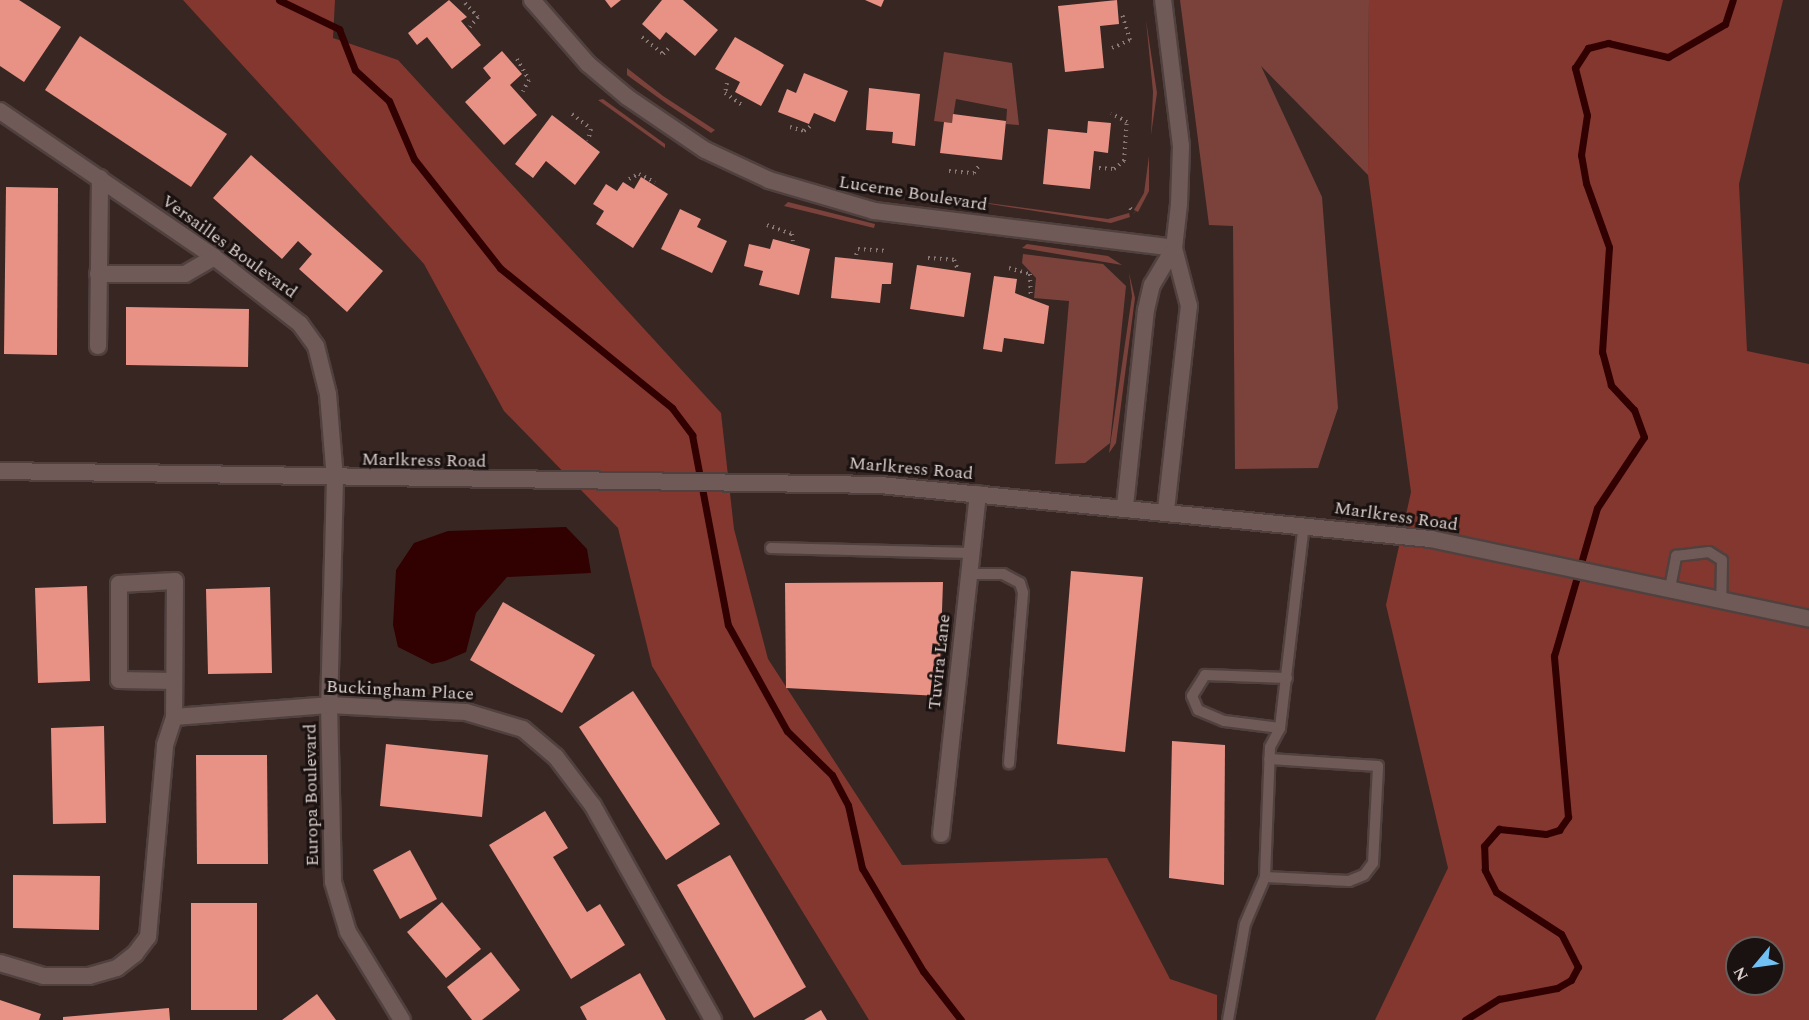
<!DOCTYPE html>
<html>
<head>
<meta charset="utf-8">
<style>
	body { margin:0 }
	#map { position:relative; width:1809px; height:1020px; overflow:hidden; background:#382623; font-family:Spectral,serif }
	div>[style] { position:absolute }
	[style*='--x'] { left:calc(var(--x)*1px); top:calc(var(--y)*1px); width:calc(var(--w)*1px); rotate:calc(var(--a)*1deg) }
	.green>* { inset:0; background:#7b423b }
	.forest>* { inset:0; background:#84372e }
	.water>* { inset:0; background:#310000 }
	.stream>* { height:7px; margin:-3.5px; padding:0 3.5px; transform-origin:3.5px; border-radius:3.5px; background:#310000 }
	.building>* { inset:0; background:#e89185 }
	.path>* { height:4px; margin-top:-2px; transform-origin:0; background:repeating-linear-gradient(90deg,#887977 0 1.5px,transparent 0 6px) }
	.roads { filter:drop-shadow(2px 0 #50413f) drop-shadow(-2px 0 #50413f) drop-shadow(0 2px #50413f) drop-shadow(0 -2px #50413f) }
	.service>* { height:10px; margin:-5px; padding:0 5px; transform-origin:5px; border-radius:5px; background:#6f5a57 }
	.minor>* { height:16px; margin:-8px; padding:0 8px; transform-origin:8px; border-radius:8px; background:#6f5a57 }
	.tertiary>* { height:16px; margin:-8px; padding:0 8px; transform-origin:8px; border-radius:8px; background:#6f5a57 }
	span { translate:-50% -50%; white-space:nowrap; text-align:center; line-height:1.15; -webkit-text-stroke:6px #1a1210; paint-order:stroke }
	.street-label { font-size:18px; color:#dbcfcd }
	.north { position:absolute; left:1725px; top:936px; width:60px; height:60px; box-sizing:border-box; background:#1a1210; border:2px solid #675e5c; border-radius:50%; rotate:241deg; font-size:16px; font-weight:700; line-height:24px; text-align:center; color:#dbcfcd }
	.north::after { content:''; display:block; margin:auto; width:21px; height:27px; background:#71c1f5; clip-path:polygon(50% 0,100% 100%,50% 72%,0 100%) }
</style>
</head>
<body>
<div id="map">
	<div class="green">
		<i style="clip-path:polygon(1180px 0,1369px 0,1368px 175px,1261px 66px,1322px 197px,1338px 408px,1318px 468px,1235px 469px,1233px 226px,1209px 225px)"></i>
		<i style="clip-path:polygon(1146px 20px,1157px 93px,1151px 135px,1153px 92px)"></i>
		<i style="clip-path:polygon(944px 52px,1012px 63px,1019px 125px,1006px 124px,1007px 109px,956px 99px,952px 123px,934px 121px)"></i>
		<i style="clip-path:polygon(627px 68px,663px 96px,715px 130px,711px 133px,667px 104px,627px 75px)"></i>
		<i style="clip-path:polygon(603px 99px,665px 144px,665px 148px,598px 100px)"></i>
		<i style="clip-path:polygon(1149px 156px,1149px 191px,1138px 212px,1134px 210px,1144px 193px)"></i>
		<i style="clip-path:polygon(958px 199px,1108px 219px,1129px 213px,1130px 217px,1111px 223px)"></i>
		<i style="clip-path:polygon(788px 202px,875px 224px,874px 228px,784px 206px)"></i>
		<i style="clip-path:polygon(1027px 244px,1108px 256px,1122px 265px,1022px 248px)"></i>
		<i style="clip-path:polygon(1023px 254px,1103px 264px,1126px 286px,1110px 443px,1085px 463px,1055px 464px,1069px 301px,1034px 298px,1036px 278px,1022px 263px)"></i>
		<i style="clip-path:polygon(1129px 273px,1135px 298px,1116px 443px,1109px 453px,1132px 296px)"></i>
	</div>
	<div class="forest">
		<i style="clip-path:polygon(183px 0,335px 0,333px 38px,398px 60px,721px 413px,734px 529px,768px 659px,902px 865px,1107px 858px,1170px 979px,1217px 995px,1217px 1020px,869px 1020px,652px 666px,618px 528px,504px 411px,424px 264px)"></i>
		<i style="clip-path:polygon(evenodd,1369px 0,1783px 0,1739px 184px,1747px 351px,1809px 364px,1809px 1020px,1375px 1020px,1448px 868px,1386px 605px,1411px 492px,1368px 175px,1369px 0,1737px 948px,1773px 948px,1773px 984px,1737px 984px,1737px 948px)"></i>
	</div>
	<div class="water">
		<i style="clip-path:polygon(566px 527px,587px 549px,591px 573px,507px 577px,476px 613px,466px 652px,445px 661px,432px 664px,398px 647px,393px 625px,396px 570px,414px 543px,448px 531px)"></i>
	</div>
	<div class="stream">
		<i style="--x:279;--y:0;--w:67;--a:25.8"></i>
		<i style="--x:339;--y:29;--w:44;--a:68.7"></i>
		<i style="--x:355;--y:70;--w:46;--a:42.4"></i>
		<i style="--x:389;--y:101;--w:63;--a:66.7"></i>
		<i style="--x:414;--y:159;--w:139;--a:51.7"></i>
		<i style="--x:500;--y:268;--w:222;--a:39.1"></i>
		<i style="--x:672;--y:408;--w:34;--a:53"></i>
		<i style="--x:692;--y:435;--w:193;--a:79.3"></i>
		<i style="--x:728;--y:625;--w:121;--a:60.9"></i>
		<i style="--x:787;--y:731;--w:63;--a:44.4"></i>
		<i style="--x:832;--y:775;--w:34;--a:62"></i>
		<i style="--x:848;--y:805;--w:65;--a:77.5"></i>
		<i style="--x:862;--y:868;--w:120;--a:59.4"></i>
		<i style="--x:923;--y:971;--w:62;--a:52.2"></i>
		<i style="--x:1465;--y:1020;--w:40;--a:-32"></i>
		<i style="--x:1499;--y:999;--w:59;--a:-10.7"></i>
		<i style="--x:1557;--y:988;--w:16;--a:-30"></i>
		<i style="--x:1571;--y:980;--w:15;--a:-62"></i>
		<i style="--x:1578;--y:967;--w:37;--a:-117"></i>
		<i style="--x:1561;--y:934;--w:77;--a:-147.1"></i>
		<i style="--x:1496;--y:892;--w:25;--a:-117"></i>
		<i style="--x:1485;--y:870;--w:24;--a:-92"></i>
		<i style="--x:1484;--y:846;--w:23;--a:-49"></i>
		<i style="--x:1499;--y:829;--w:47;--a:6.1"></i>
		<i style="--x:1546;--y:834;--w:14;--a:-17"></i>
		<i style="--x:1559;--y:830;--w:16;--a:-55"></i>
		<i style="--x:1568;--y:817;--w:162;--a:-95"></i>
		<i style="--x:1554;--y:656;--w:154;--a:-73.8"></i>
		<i style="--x:1597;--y:508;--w:85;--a:-56.5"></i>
		<i style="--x:1644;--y:437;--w:29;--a:-110"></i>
		<i style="--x:1634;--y:410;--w:34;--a:-133"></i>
		<i style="--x:1611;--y:385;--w:34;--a:-105"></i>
		<i style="--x:1602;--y:352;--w:105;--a:-86.2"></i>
		<i style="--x:1609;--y:247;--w:68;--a:-109.8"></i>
		<i style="--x:1586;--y:183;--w:28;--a:-100"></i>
		<i style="--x:1581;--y:155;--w:40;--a:-81.5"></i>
		<i style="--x:1587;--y:115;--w:49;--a:-104.3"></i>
		<i style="--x:1575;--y:68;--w:24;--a:-57"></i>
		<i style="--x:1588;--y:48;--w:21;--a:-14"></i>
		<i style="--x:1608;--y:43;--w:62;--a:13.1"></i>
		<i style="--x:1668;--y:57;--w:66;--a:-30.1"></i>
		<i style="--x:1725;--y:24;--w:25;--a:-72"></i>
	</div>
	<div class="building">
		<i style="clip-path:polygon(0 0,19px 0,61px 27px,24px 82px,0 66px)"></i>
		<i style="clip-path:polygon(449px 0,467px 17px,461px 21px,481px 45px,452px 69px,427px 37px,417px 45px,408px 33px)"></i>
		<i style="clip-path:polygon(605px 0,621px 0,611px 8px)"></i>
		<i style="clip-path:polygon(662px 0,683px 0,718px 30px,695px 56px,666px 32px,660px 40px,642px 24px)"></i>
		<i style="clip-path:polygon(865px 0,884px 0,881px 7px)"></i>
		<i style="clip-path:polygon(1117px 0,1119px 24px,1100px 26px,1104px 68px,1065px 72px,1058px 6px)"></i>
		<i style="clip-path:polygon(80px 36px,227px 134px,191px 187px,45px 90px)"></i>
		<i style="clip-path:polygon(735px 37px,784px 65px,761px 106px,735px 92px,740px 82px,715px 69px)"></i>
		<i style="clip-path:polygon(502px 51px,522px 74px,510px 85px,537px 115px,504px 145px,465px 102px,491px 78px,483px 68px)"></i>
		<i style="clip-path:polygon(804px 73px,848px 91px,835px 122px,814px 113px,809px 124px,778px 112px,787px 89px,796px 93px)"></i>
		<i style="clip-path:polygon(869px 88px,920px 94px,915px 146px,892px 143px,893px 132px,866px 130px)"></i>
		<i style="clip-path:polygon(953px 114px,1006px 121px,1002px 160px,940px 153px,944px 122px,952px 123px)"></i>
		<i style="clip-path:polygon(552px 115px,600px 152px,575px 185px,546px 161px,533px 178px,515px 164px)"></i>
		<i style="clip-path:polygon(1088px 121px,1111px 123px,1108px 153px,1094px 151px,1090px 189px,1043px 184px,1048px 129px,1087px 133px)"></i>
		<i style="clip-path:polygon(251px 155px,383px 271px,347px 312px,299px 269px,312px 254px,298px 241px,282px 259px,213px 198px)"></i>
		<i style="clip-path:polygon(641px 177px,668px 194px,633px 248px,596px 224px,604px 211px,593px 204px,606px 184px,617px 191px,623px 182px,634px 189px)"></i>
		<i style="clip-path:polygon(6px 187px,58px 188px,57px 355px,4px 354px)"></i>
		<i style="clip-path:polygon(680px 209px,701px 219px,697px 227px,727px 241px,712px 273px,661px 249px)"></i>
		<i style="clip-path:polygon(773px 239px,810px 249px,799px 295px,759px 285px,763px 271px,744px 266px,749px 244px,770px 249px)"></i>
		<i style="clip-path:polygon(835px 257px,893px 263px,891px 284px,882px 284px,880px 303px,831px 298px)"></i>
		<i style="clip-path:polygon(917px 265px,971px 273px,964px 317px,910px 309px)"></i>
		<i style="clip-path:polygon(994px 276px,1017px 279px,1015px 293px,1049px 306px,1044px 344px,1004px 338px,1002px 352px,983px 349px)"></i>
		<i style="clip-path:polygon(126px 307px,249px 309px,248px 367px,126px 365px)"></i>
		<i style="clip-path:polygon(1071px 571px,1143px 577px,1125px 752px,1057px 744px)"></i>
		<i style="clip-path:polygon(943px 582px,939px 696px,786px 688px,785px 583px)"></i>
		<i style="clip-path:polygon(87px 586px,90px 681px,38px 683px,35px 588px)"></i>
		<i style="clip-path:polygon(270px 587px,272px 673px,208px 674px,206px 589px)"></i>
		<i style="clip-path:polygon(503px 602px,595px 655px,562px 713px,470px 660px)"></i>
		<i style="clip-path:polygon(633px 691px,720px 824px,666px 860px,579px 727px)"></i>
		<i style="clip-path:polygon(104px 726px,106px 823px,53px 824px,51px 728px)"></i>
		<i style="clip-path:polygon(1172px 741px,1225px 745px,1224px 885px,1169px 878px)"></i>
		<i style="clip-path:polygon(386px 744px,488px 755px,482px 817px,380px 806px)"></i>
		<i style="clip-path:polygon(196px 755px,267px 755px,268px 864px,197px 864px)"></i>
		<i style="clip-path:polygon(545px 811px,568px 848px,553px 857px,587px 912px,600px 904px,625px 945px,571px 979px,489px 845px)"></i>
		<i style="clip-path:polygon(410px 850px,437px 899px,400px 919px,373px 870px)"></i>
		<i style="clip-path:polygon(730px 855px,806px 987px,754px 1018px,677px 885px)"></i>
		<i style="clip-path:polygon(13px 875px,100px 876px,99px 930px,13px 928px)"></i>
		<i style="clip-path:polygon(442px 902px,481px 949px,446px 978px,407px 932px)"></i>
		<i style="clip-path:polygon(191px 903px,257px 903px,257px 1010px,191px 1010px)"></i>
		<i style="clip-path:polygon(491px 952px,520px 990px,482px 1020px,472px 1020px,447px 987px)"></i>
		<i style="clip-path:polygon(640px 973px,666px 1020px,587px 1020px,580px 1007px)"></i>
		<i style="clip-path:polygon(317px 994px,336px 1020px,282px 1020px)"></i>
		<i style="clip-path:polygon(0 1000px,41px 1014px,39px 1020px,0 1020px)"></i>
		<i style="clip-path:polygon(169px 1008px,170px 1020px,63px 1020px,63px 1017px)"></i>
		<i style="clip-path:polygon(821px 1010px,827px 1020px,804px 1020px)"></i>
	</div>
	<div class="path">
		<i style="--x:465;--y:3;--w:19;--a:47"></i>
		<i style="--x:478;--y:17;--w:13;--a:129"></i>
		<i style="--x:642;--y:37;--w:27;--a:39"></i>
		<i style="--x:663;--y:54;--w:10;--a:-45"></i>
		<i style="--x:1112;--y:48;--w:20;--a:-24"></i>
		<i style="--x:1130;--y:40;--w:28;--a:-107"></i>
		<i style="--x:517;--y:59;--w:24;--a:60"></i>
		<i style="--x:529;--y:80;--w:13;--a:119"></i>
		<i style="--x:727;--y:83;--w:10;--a:101"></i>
		<i style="--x:725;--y:93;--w:21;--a:35"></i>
		<i style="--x:572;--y:114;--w:24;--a:38"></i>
		<i style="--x:591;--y:129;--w:12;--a:104"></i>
		<i style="--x:790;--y:127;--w:15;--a:16"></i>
		<i style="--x:804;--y:131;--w:10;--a:-37"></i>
		<i style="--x:1099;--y:168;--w:15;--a:4"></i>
		<i style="--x:1114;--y:169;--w:13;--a:-39"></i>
		<i style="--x:1124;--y:161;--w:39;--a:-86"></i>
		<i style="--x:1127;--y:122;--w:18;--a:-151"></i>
		<i style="--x:949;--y:171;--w:25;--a:5"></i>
		<i style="--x:974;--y:173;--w:11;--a:-56"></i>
		<i style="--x:629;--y:179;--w:11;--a:-27"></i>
		<i style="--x:639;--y:174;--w:18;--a:27"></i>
		<i style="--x:1130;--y:208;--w:6;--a:51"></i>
		<i style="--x:767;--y:225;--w:27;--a:20"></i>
		<i style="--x:792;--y:234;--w:7;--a:82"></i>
		<i style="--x:856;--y:255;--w:6;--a:-72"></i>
		<i style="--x:858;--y:249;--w:26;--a:4"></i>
		<i style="--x:928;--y:258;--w:26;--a:4"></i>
		<i style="--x:954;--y:260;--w:8;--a:67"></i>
		<i style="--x:1009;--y:268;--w:22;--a:16"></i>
		<i style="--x:1030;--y:274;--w:24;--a:88"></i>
	</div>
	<div class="roads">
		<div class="service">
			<i style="--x:771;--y:548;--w:200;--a:1.4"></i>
			<i style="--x:969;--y:574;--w:34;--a:0"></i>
			<i style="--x:1003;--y:574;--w:19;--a:28"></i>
			<i style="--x:1020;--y:583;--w:10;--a:73"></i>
			<i style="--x:1023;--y:593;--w:171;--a:94.7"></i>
			<i style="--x:1670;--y:588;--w:33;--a:-79"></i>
			<i style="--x:1676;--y:556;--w:33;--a:-7"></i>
			<i style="--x:1709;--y:552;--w:15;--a:32"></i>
			<i style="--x:1722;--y:560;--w:39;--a:91"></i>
			<i style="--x:1280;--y:728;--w:56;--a:-172.9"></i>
			<i style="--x:1224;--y:721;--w:28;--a:-157"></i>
			<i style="--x:1198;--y:710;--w:15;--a:-113"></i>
			<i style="--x:1192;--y:696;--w:25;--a:-58"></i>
			<i style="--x:1205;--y:675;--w:82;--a:2.1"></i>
			<i style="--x:1265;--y:877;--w:84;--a:2.7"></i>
			<i style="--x:1349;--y:881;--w:16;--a:-22"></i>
			<i style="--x:1364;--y:875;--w:15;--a:-53"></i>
			<i style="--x:1373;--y:863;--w:97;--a:-87"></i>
			<i style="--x:1378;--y:766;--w:109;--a:-176.3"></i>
			<i style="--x:1228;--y:1020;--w:97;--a:-80"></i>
			<i style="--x:1245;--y:924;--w:51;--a:-66.9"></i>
			<i style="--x:1265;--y:877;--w:130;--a:-87.8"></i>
			<i style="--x:1270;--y:747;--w:21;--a:-62"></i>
			<i style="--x:1280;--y:728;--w:205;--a:-83.3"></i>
		</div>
		<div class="minor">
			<i style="--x:532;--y:0;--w:85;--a:48.8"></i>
			<i style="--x:588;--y:64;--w:51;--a:40.2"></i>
			<i style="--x:627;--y:97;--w:94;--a:34.2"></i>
			<i style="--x:705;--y:150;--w:71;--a:25.1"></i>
			<i style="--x:769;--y:180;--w:109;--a:16.4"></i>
			<i style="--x:874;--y:211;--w:302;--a:7"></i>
			<i style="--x:0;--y:111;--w:259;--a:34.3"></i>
			<i style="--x:214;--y:257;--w:109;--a:37.9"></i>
			<i style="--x:300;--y:324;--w:27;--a:54"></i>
			<i style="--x:316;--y:346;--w:49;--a:76"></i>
			<i style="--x:328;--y:394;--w:86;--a:85.3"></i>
			<i style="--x:335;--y:480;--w:225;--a:91.5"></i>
			<i style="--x:329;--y:705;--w:177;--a:88.7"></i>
			<i style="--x:333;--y:882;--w:52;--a:73.3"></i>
			<i style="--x:348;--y:932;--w:103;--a:58.5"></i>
			<i style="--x:98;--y:274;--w:87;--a:0"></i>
			<i style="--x:185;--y:274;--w:34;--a:-30"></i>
			<i style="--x:98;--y:346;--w:168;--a:-89.3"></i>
			<i style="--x:1125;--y:506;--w:197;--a:-83.9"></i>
			<i style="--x:1146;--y:310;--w:26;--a:-77"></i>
			<i style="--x:1152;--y:285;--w:43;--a:-59.3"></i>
			<i style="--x:1174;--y:248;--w:44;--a:-83.5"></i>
			<i style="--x:1179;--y:204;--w:58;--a:-88"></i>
			<i style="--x:1181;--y:146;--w:147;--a:-97"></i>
			<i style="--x:1166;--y:510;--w:205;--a:-83.6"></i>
			<i style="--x:1189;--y:306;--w:60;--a:-104.5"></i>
			<i style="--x:174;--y:681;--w:55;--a:-179"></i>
			<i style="--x:119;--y:680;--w:96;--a:-90"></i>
			<i style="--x:119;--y:584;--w:56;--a:-3.1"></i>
			<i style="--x:175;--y:581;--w:136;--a:90.4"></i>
			<i style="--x:941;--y:834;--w:342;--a:-83.8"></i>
			<i style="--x:0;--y:963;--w:46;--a:16.5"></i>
			<i style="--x:44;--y:976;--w:45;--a:0"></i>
			<i style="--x:89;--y:976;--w:29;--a:-16"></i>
			<i style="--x:117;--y:968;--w:23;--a:-38"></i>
			<i style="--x:135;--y:954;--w:21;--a:-53"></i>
			<i style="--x:148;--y:937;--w:193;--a:-84.9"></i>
			<i style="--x:165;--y:745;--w:29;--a:-72"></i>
			<i style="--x:174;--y:717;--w:155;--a:-4.4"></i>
			<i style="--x:329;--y:705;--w:137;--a:2.9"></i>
			<i style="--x:466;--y:712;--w:59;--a:16.6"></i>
			<i style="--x:523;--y:729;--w:43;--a:40.3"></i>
			<i style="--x:556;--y:757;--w:61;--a:52.9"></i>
			<i style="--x:593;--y:806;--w:245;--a:60.7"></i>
		</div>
		<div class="tertiary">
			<i style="--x:0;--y:471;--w:880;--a:0.91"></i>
			<i style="--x:880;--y:485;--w:554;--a:5.6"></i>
			<i style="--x:1431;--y:539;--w:386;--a:11.9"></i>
		</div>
	</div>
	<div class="street-label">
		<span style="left:913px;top:194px;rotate:9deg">Lucerne Boulevard</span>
		<span style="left:229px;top:247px;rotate:36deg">Versailles Boulevard</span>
		<span style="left:424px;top:461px;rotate:1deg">Marlkress Road</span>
		<span style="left:911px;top:469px;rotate:5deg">Marlkress Road</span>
		<span style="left:1396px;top:517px;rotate:8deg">Marlkress Road</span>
		<span style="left:940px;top:662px;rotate:-84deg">Tuvira Lane</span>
		<span style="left:400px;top:691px;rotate:3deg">Buckingham Place</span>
		<span style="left:312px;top:795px;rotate:-91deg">Europa Boulevard</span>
	</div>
	<div class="north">N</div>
</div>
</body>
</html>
